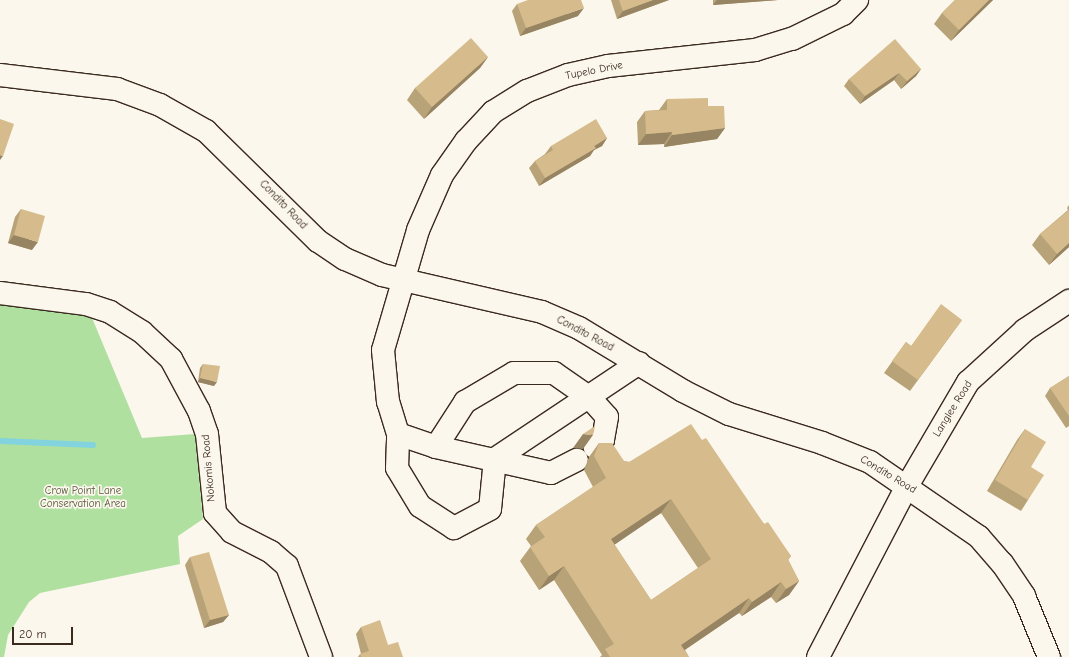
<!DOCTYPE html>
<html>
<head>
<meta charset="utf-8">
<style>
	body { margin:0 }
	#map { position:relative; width:1069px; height:657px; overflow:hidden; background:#fbf7ec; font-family:"Comic Neue",sans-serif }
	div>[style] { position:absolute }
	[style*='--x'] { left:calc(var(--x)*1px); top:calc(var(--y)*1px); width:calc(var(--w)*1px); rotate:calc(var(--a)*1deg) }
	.green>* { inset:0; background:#afe0a0 }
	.stream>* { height:6px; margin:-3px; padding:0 3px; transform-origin:3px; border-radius:3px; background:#83d3de }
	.roads { filter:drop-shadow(1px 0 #3b2a1e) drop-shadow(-1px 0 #3b2a1e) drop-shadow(0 1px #3b2a1e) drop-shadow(0 -1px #3b2a1e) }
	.minor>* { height:22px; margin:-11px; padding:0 11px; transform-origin:11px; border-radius:11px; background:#fbf7ec }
	.wall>* { inset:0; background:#b8a278 }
	.shaded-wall>* { inset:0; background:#968462 }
	.building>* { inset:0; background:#d6bc8c }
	span { translate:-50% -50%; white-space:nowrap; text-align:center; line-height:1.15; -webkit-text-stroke:3.5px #fbf7ec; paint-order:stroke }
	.street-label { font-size:11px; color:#3b2a1e }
	.park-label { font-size:11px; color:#58583e }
	.scale { position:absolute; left:12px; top:627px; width:61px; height:18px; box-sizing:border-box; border:2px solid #3b2a1e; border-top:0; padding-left:5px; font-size:12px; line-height:14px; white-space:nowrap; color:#3b2a1e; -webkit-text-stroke:3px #fbf7ec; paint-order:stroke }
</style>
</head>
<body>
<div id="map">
	<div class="green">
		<i style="clip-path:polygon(0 293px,90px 313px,142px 438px,195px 434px,203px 519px,178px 536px,180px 564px,40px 593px,29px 602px,8px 635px,4px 657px,0 657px)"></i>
	</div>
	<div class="stream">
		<i style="--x:0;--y:441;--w:93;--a:2.5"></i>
	</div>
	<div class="roads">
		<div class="minor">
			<i style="--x:0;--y:75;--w:118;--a:6.8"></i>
			<i style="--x:117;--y:89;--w:46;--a:20.4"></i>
			<i style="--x:160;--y:105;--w:53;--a:29.5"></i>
			<i style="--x:206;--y:131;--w:157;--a:44.5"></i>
			<i style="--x:318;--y:241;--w:32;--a:34"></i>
			<i style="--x:345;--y:259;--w:40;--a:23.4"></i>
			<i style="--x:382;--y:275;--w:164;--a:13"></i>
			<i style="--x:542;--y:312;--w:40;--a:23.4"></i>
			<i style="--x:579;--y:328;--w:122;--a:31.2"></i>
			<i style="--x:683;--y:391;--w:51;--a:26.6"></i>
			<i style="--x:729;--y:414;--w:97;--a:17.3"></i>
			<i style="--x:822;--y:443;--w:52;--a:21.6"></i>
			<i style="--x:870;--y:462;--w:132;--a:34.5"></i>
			<i style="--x:979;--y:537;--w:35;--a:49"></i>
			<i style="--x:1002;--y:563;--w:40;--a:56"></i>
			<i style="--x:1024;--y:596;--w:66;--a:67.7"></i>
			<i style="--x:0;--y:293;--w:87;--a:7.3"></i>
			<i style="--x:86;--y:304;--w:25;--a:18"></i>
			<i style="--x:110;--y:312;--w:38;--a:32"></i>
			<i style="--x:142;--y:332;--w:40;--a:43"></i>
			<i style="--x:171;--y:359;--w:59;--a:61.7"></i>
			<i style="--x:199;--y:411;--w:24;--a:71"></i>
			<i style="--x:207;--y:434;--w:79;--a:84.2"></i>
			<i style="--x:215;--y:513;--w:25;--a:48"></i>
			<i style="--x:232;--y:532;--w:44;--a:27.1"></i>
			<i style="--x:271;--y:552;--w:21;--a:41"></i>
			<i style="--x:287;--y:566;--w:97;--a:69.5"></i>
			<i style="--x:639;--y:363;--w:173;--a:146.3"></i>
			<i style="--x:495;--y:459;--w:50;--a:95.7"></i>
			<i style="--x:490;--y:509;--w:41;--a:152.2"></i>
			<i style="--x:454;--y:528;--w:40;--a:-147.1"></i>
			<i style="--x:420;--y:506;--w:44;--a:-121.2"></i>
			<i style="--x:397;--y:468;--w:34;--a:-88"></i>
			<i style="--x:398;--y:434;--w:34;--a:-107"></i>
			<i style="--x:388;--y:402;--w:52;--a:-95.5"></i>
			<i style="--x:383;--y:350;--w:125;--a:-73.7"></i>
			<i style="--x:418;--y:230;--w:60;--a:-66.4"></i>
			<i style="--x:442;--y:175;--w:42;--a:-54.8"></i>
			<i style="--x:466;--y:141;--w:40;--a:-47"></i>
			<i style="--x:493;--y:112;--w:40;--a:-32"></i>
			<i style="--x:527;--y:91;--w:44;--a:-21.3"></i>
			<i style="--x:568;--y:75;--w:41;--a:-12.7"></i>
			<i style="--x:608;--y:66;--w:148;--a:-6.2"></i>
			<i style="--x:755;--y:50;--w:39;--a:-17"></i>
			<i style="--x:792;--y:39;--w:57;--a:-26.1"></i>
			<i style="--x:843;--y:14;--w:20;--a:-45"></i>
			<i style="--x:398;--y:434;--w:40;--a:18.9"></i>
			<i style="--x:436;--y:447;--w:118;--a:12.7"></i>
			<i style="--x:551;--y:473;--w:29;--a:-27"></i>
			<i style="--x:436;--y:447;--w:54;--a:-57.2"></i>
			<i style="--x:465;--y:402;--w:57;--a:-30.6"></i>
			<i style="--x:514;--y:373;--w:40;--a:0"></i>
			<i style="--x:554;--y:373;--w:44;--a:34.8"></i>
			<i style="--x:590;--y:398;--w:25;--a:48"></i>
			<i style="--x:607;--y:417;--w:23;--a:100"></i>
			<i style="--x:603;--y:440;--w:11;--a:139"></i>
			<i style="--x:818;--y:657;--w:193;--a:-62.5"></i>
			<i style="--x:907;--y:486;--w:121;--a:-59.6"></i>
			<i style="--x:968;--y:382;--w:77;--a:-42.4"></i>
			<i style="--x:1025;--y:330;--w:53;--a:-33.4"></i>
		</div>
	</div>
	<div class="wall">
		<i style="clip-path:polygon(611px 0,669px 0,617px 19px)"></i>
		<i style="clip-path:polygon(713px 0,778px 0,713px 5px)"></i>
		<i style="clip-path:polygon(955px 0,993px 0,951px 41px,934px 24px,942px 13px)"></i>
		<i style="clip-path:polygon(517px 4px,578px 16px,520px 36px,512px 11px)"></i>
		<i style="clip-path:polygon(488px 57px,480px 68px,424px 119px,407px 100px,415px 88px)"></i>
		<i style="clip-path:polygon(921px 69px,916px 76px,901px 89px,894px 80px,860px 104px,844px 86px,849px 79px)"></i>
		<i style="clip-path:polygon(667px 99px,708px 106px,725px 128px,717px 139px,664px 147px,664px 144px,638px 145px,637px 122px,645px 111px,659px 110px)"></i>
		<i style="clip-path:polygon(607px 138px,602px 146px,594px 150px,590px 156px,539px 186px,529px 168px,535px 161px,545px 154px,551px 146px)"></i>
		<i style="clip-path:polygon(1069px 205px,1069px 247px,1049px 265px,1032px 245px,1040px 234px,1068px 210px,1067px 208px)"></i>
		<i style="clip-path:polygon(21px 209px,32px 250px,8px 243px,15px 217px)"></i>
		<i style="clip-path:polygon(962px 320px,910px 391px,884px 373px,906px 342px,911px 346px)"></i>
		<i style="clip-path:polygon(203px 364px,214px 386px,198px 382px,200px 368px)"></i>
		<i style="clip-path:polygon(1069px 376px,1069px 426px,1066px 428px,1045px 396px,1050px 388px)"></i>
		<i style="clip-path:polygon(1025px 429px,1031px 467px,1028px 500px,1021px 511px,987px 491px,1017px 440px)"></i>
		<i style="clip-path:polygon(evenodd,702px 440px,764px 524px,791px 556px,788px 560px,799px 581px,789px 595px,776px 603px,771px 597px,742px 616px,739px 613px,685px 650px,689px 657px,600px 657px,602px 655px,554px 580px,539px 590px,520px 561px,531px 546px,526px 539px,536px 525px,593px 487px,584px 470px,589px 457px,599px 443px,624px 461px,629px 462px,702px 440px,661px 513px,698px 568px,651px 600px,614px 544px,661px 513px)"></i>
		<i style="clip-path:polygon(190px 557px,229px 615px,223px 622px,204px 628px,185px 565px)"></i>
		<i style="clip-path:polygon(361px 627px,388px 645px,403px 657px,358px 657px,360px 654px,361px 654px,356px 634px)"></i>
	</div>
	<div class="shaded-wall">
		<i style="clip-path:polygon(653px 0,669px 0,617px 19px,623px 11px)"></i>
		<i style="clip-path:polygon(717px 0,778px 0,713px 5px)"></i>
		<i style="clip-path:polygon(989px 0,993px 0,951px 41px,959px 30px)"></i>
		<i style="clip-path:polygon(584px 8px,578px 16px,520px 36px,526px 28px)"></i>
		<i style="clip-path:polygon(488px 57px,480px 68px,424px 119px,432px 107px)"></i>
		<i style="clip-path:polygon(921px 69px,916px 76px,901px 89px,907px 81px)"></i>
		<i style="clip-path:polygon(899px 73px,894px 80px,860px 104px,865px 96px)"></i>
		<i style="clip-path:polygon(725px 128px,717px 139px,664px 147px,672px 135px)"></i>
		<i style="clip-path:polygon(672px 132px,664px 144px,638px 145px,646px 134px)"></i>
		<i style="clip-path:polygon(607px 138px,602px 146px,594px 150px,590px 156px,539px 186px,545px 178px)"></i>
		<i style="clip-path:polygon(0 155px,3px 156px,0 160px)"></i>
		<i style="clip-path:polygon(14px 235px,38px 242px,32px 250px,8px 243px)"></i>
		<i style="clip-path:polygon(1069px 243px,1069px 247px,1049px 265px,1057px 254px)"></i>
		<i style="clip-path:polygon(200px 378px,217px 382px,214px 386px,198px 382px)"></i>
		<i style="clip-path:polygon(583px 434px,593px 435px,583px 449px,573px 448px)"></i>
		<i style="clip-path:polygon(671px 499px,661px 513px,601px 554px,611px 539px)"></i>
		<i style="clip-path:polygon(564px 566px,554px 580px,539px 590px,549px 576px)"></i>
		<i style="clip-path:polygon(799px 581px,789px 595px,776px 603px,786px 589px)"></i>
		<i style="clip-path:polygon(781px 582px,771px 597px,742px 616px,752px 602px)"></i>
		<i style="clip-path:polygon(749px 598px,739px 613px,674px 657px,681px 645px)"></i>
		<i style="clip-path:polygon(229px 615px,223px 622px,204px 628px,210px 620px)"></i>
	</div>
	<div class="building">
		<i style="clip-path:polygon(528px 0,581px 0,584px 8px,526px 28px,517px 4px)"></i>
		<i style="clip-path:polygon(619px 0,653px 0,623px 11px)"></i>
		<i style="clip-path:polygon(955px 0,989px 0,959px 30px,942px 13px)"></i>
		<i style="clip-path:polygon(471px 38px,488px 57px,432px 107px,415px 88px)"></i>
		<i style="clip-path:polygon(895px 39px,921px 69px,907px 81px,899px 73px,865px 96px,849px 79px)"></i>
		<i style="clip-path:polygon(708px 98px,708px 106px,724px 106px,725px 128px,672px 135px,672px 132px,646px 134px,645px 111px,667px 110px,667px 99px)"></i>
		<i style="clip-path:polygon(0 119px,14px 124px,3px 156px,0 155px)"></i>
		<i style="clip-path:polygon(596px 119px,607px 138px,594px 146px,596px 148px,545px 178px,535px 161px,553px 150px,551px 146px)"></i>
		<i style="clip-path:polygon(21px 209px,45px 216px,38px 242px,14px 235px)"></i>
		<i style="clip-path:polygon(1069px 210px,1069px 243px,1057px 254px,1040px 234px)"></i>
		<i style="clip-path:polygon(941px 304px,962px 320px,918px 380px,892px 361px,906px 342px,911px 346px)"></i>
		<i style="clip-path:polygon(203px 364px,220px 366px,217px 382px,200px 378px)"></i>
		<i style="clip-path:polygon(1069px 376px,1069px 416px,1050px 388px)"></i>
		<i style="clip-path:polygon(evenodd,691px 424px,702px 440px,706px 438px,764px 524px,768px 522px,791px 556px,788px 559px,799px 581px,786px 589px,781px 582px,752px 602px,749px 598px,681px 645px,689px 657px,610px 657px,605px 649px,614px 644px,564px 566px,549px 576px,530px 547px,545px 537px,536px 525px,606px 478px,594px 456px,599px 443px,612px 443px,624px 461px,629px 462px,691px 424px,671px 499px,711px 559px,651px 600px,611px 539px,671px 499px)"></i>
		<i style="clip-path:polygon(595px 426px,593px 435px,583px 434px)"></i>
		<i style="clip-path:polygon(1025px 429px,1046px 442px,1031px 467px,1044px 475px,1028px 500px,995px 480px)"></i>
		<i style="clip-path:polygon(209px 552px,229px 615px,210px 620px,190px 557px)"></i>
		<i style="clip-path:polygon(380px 620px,388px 645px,398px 642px,403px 657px,361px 657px,360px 654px,369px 651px,361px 627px)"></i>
	</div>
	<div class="street-label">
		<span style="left:594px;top:71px;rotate:-11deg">Tupelo Drive</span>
		<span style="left:283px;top:205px;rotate:46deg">Condito Road</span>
		<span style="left:585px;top:334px;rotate:28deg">Condito Road</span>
		<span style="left:953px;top:409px;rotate:-58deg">Langlee Road</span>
		<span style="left:209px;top:468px;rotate:-95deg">Nokomis Road</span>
		<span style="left:888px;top:475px;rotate:31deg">Condito Road</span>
	</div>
	<div class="park-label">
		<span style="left:83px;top:498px">Crow Point Lane<br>Conservation Area</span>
	</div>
	<div class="scale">20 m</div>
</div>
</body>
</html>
